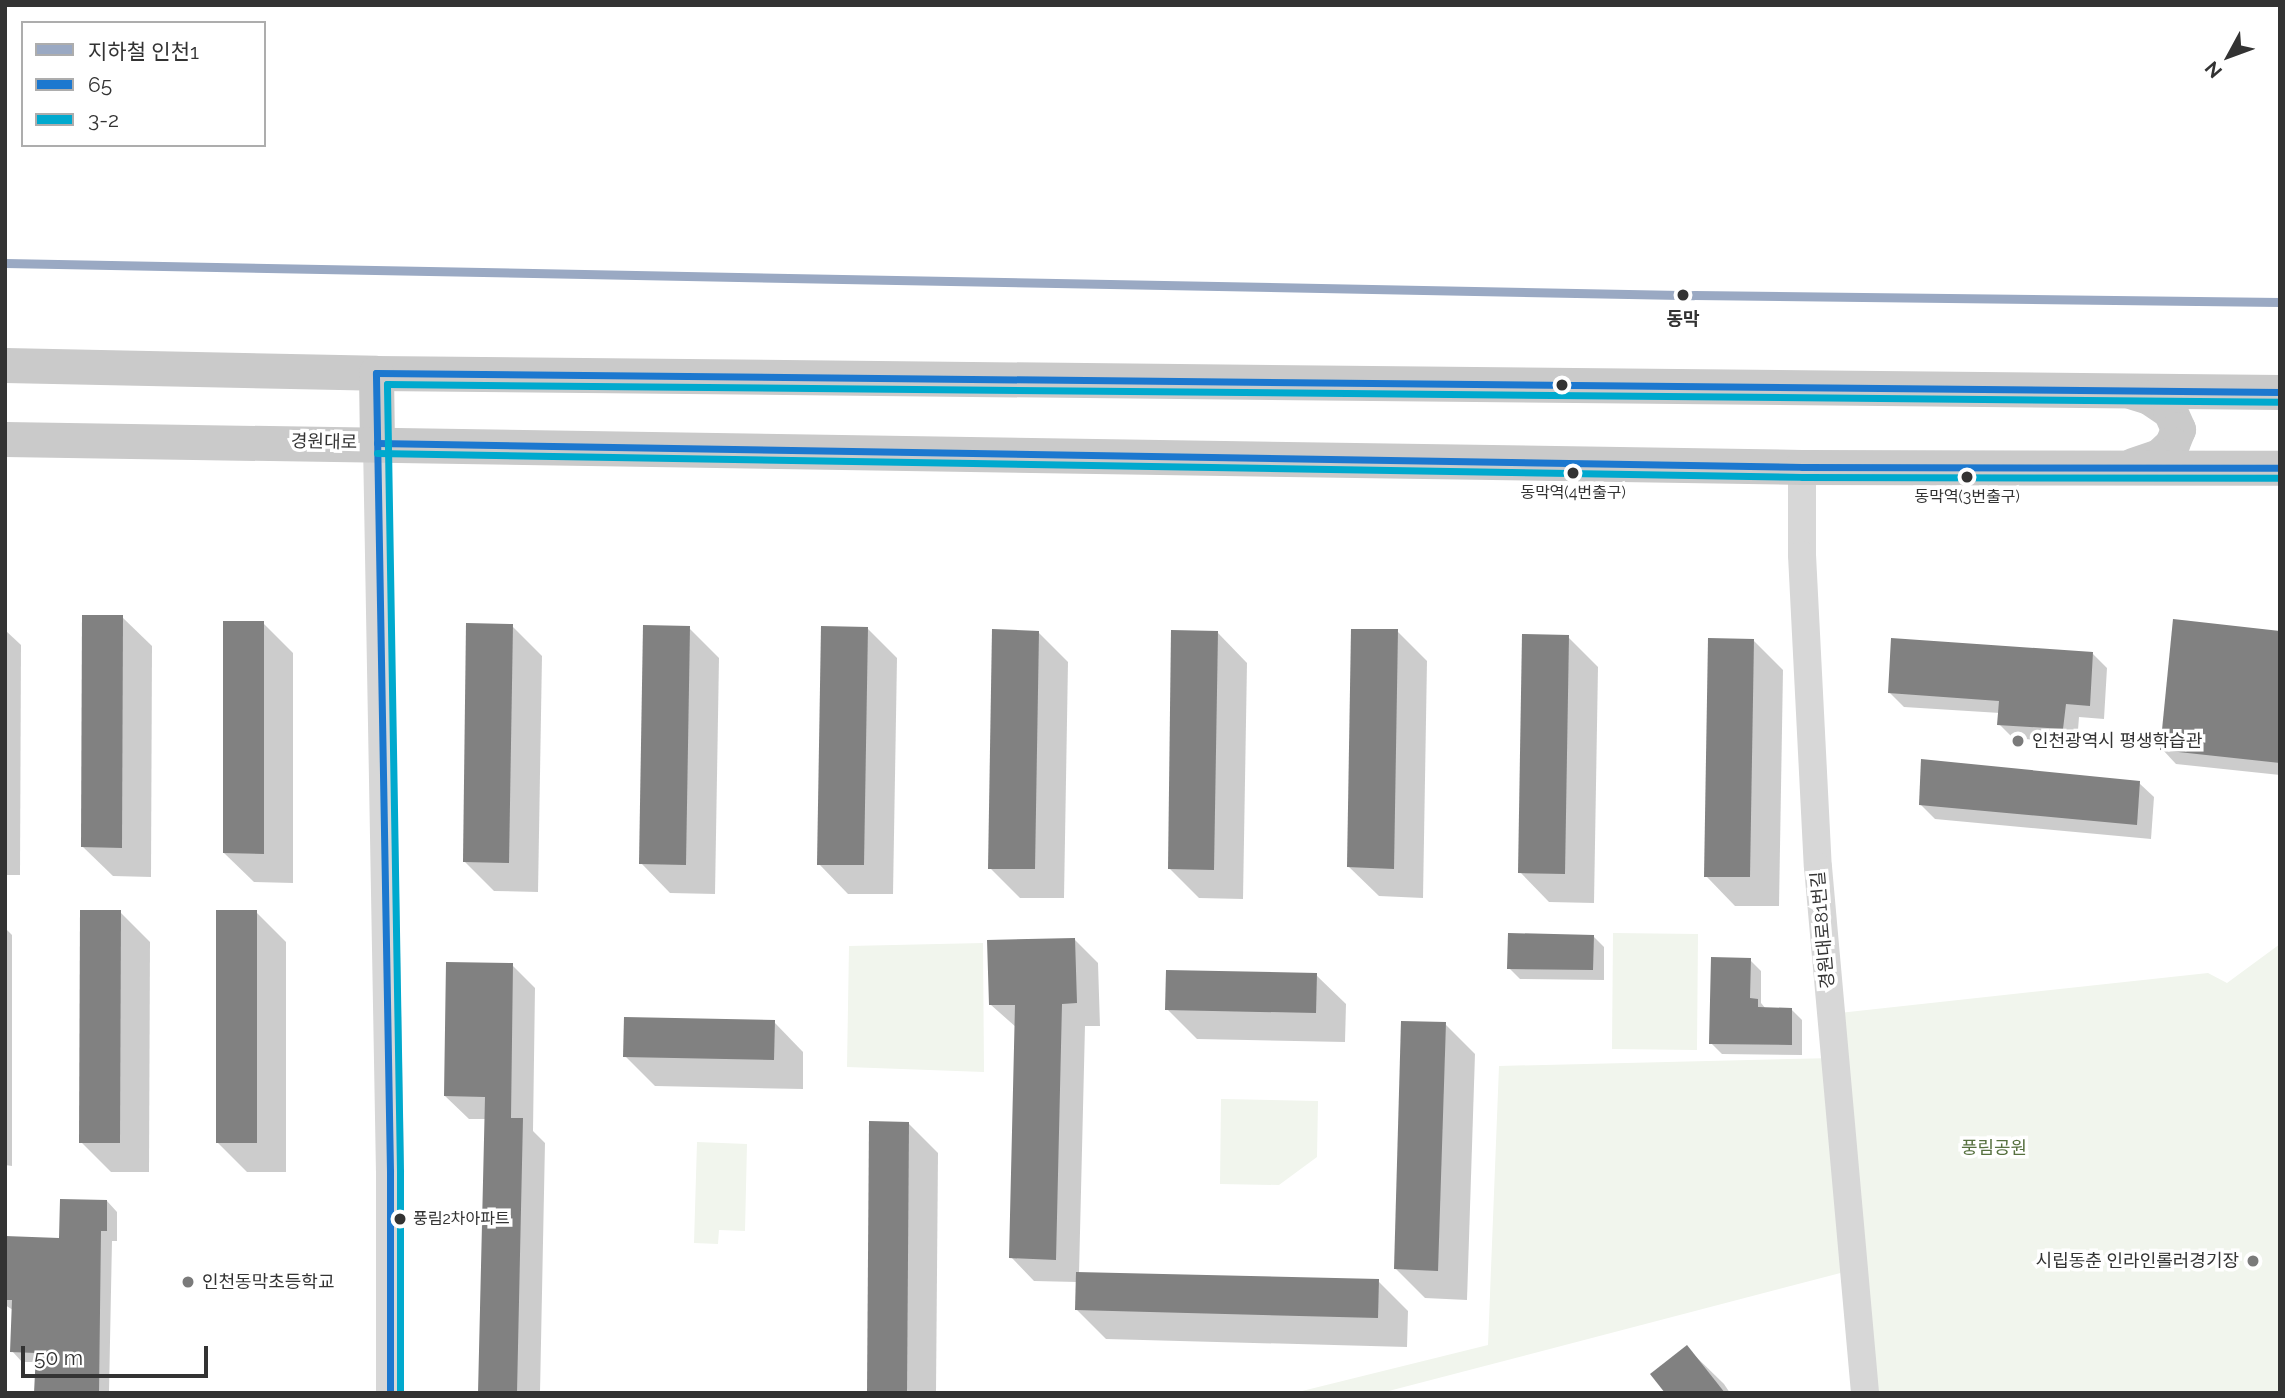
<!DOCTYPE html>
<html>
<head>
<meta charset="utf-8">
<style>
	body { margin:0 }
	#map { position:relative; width:2285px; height:1398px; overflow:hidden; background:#fff; font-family:Raleway,"Noto Sans KR",sans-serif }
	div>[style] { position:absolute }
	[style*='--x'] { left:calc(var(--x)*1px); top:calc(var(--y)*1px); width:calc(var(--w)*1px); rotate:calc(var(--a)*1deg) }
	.green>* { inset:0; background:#f1f5ed }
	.shadow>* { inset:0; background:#0003 }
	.building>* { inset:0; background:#818181 }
	.minor>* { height:28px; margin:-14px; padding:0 14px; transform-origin:14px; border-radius:14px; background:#d7d7d7 }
	.major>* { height:35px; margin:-17.5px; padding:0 17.5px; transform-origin:17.5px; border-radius:17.5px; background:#cacaca }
	.bus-1>* { height:7px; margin:-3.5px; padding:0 3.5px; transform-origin:3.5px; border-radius:3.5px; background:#1c78cf }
	.bus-2>* { height:7px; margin:-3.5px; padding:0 3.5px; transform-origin:3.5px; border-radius:3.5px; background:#00a9ce }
	.metro-1>* { height:9px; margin:-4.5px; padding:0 4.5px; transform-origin:4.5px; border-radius:4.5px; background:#9aa9c3 }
	.dots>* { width:19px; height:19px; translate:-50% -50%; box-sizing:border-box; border:4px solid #fff; border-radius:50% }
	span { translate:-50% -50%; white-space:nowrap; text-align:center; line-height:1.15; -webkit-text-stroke:7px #fff; paint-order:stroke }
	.bus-label { font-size:16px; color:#333 }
	.left { translate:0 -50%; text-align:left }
	.stop-label { font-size:18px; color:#333; font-weight:700 }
	.street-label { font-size:18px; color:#333 }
	.poi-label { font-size:18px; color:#333 }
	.right { translate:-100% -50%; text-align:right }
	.park-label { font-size:18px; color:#56703f }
	.frame { position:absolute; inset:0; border:7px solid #333; pointer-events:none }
	.legend { position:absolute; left:21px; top:21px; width:245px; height:126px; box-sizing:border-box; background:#fff; border:2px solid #adadad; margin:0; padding:9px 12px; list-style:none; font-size:21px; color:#333 }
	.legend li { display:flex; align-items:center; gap:14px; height:35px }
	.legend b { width:35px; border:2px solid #adadad }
	.north { position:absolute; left:2194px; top:21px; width:70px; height:70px; -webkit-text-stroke:5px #fff; paint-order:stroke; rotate:229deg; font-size:19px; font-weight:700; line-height:28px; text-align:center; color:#333 }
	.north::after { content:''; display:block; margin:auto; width:24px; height:32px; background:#333; clip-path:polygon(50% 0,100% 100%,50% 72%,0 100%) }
	.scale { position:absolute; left:21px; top:1346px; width:187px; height:32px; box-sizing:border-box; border:4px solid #333; border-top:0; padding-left:9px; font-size:21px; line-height:24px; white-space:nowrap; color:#333; -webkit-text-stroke:5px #fff; paint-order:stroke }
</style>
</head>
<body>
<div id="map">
	<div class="green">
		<i style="clip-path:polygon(1613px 933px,1698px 934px,1697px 1050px,1612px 1049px)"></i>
		<i style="clip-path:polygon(983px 943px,984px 1072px,847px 1067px,849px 946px)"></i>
		<i style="clip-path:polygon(2280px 944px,2280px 1393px,1866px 1393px,1852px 1270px,1381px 1393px,1294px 1393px,1488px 1345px,1499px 1066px,1834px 1058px,1830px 1014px,2208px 973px,2227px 983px)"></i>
		<i style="clip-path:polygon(1221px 1099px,1318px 1101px,1317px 1157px,1279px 1185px,1220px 1184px)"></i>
		<i style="clip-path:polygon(697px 1142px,747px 1144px,745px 1231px,719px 1230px,718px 1244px,694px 1243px)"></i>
	</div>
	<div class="shadow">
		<i style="clip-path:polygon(122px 617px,152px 646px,151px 877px,113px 876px,83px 847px)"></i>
		<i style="clip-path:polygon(263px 623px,293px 653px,293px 883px,254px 882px,224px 853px)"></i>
		<i style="clip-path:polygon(512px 626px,542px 656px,538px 892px,494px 891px,464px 861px)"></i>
		<i style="clip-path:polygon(689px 628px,719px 658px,715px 894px,670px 893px,641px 863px)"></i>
		<i style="clip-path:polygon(867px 628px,897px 658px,893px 894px,848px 894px,819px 864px)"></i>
		<i style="clip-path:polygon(5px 630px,21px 645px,20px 875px,5px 875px)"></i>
		<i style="clip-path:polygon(1397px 631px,1427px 661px,1423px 898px,1379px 896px,1349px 867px)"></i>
		<i style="clip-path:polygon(1038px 632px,1068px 662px,1064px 898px,1020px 898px,990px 868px)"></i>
		<i style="clip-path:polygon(1218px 633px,1247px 663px,1243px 899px,1199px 898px,1169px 868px)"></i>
		<i style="clip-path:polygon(2280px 633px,2280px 775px,2176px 764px,2162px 749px)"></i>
		<i style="clip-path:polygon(1568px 637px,1598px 667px,1594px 903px,1549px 902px,1520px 872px)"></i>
		<i style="clip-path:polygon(1754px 641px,1783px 670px,1779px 906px,1735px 906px,1706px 876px)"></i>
		<i style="clip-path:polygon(2093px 654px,2107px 668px,2104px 719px,2079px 717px,2077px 743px,2013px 738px,1999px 724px,2000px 713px,1904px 707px,1890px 693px)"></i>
		<i style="clip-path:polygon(2139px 783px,2154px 797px,2151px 839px,1935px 819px,1920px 804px)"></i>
		<i style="clip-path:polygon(120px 912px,150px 942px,149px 1172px,111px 1172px,81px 1142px)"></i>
		<i style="clip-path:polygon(256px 912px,286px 942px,286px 1172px,247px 1172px,217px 1142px)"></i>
		<i style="clip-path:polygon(5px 928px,12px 935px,12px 1166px,5px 1165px)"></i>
		<i style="clip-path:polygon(1593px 936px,1604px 947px,1604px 980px,1520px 979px,1509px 968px)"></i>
		<i style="clip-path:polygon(1075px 940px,1098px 963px,1100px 1026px,1085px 1026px,1079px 1274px,1378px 1281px,1408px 1311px,1407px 1347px,1106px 1339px,1077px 1310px,1077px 1282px,1034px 1281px,1011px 1257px,1017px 1028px,991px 1005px)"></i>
		<i style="clip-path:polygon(1750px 960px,1761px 971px,1761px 1003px,1766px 1009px,1791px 1009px,1802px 1020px,1802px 1055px,1722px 1054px,1711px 1043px)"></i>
		<i style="clip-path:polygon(512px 965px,535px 988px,533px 1131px,545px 1143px,540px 1393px,480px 1393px,486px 1119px,469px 1119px,445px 1096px)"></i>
		<i style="clip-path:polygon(1316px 975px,1346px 1004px,1345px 1042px,1197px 1039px,1167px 1009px)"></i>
		<i style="clip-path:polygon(774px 1022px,803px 1052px,803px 1089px,655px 1086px,625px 1056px)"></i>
		<i style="clip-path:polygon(1445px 1024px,1475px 1054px,1467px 1300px,1425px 1298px,1396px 1269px)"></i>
		<i style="clip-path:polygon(909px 1124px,938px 1153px,936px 1393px,868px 1393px)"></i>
		<i style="clip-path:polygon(107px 1201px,117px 1212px,117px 1241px,112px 1241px,109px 1393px,36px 1393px,37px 1362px,22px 1362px,12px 1351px,13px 1310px,5px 1305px,5px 1238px,61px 1239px)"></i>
		<i style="clip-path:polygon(1686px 1347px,1724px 1384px,1730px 1393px,1667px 1393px)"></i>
	</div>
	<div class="building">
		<i style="clip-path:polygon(82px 615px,123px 615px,122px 848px,81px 847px)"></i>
		<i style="clip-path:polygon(2173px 619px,2280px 631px,2280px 763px,2160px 750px)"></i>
		<i style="clip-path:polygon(223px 621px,264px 621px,264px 854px,223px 853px)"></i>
		<i style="clip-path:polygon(466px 623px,513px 624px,509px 863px,463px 862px)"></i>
		<i style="clip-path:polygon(643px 625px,690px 626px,686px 865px,639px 864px)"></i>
		<i style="clip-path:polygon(821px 626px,868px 627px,864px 865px,817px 865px)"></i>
		<i style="clip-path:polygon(992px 629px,1039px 631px,1035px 869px,988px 869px)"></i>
		<i style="clip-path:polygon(1351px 629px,1398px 629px,1394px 869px,1347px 867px)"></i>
		<i style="clip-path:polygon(1171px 630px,1218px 631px,1214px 870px,1168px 869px)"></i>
		<i style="clip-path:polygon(1522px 634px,1569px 635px,1565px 874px,1518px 873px)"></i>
		<i style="clip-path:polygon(1708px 638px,1754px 639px,1750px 877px,1704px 877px)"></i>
		<i style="clip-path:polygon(1891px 638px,2093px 652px,2090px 706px,2066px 704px,2063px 729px,1997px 725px,1999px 701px,1888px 693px)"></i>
		<i style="clip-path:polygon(1921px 759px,2140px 781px,2137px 825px,1919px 805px)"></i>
		<i style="clip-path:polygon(80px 910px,121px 910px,120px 1143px,79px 1143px)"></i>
		<i style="clip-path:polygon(216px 910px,257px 910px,257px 1143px,216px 1143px)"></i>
		<i style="clip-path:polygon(1508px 933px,1594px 935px,1593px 970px,1507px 969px)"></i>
		<i style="clip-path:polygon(1075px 938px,1077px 1003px,1062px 1004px,1056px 1260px,1009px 1258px,1015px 1005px,989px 1005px,987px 940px)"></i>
		<i style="clip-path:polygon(1711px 957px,1751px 958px,1750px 998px,1758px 999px,1758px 1007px,1792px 1008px,1792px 1045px,1709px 1044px)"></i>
		<i style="clip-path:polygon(446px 962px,513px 963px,511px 1118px,523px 1118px,517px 1393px,478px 1393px,485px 1097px,444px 1096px)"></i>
		<i style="clip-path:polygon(1166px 970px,1317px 973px,1316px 1013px,1165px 1010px)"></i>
		<i style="clip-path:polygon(624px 1017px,775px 1020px,774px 1060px,623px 1057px)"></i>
		<i style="clip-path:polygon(1401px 1021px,1446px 1022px,1438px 1271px,1394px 1269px)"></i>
		<i style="clip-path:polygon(869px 1121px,909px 1122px,907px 1393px,867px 1393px)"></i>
		<i style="clip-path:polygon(60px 1199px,107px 1200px,107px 1231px,101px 1231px,99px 1393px,34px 1393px,36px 1353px,10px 1352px,12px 1300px,5px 1300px,5px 1236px,59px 1238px)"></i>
		<i style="clip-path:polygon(1076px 1272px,1379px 1279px,1378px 1318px,1075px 1310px)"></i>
		<i style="clip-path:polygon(1687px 1345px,1725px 1393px,1665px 1393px,1650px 1374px)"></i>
	</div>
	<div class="minor">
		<i style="--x:377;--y:443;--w:728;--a:88.98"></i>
		<i style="--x:390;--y:1171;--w:222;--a:90"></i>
		<i style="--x:1802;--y:467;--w:88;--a:90"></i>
		<i style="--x:1802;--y:555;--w:312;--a:87.1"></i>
		<i style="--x:1818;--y:867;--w:528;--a:84.89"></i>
	</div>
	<div class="major">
		<i style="--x:5;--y:365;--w:371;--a:1.2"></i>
		<i style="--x:376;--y:373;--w:1904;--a:0.57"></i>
		<i style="--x:376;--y:373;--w:70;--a:89.2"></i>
		<i style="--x:2133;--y:392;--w:17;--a:17"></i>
		<i style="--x:2149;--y:397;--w:25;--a:34"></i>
		<i style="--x:2170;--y:411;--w:20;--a:66"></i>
		<i style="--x:2178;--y:429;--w:16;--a:112"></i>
		<i style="--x:2172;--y:444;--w:18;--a:137"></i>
		<i style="--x:2159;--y:456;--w:28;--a:161"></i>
		<i style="--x:5;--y:439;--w:1797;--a:0.89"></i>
		<i style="--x:1802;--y:467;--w:478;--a:0.1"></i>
	</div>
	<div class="bus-1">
		<i style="--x:377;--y:443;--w:1425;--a:0.96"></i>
		<i style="--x:1802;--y:467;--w:478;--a:0.1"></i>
		<i style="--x:390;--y:1393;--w:222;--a:-90"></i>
		<i style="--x:390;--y:1171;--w:798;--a:-91.01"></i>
		<i style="--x:376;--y:373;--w:1904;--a:0.57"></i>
	</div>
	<div class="bus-2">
		<i style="--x:377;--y:453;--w:1425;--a:0.96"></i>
		<i style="--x:1802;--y:477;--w:478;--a:0.1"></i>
		<i style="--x:400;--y:1393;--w:222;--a:-90"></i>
		<i style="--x:400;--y:1171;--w:787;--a:-90.95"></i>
		<i style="--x:387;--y:384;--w:1893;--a:0.54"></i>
	</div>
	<div class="metro-1">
		<i style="--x:5;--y:263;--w:1689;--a:1.09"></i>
		<i style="--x:1694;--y:295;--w:586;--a:0.68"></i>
	</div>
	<div class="dots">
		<i style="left:1683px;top:295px;background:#333"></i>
		<i style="left:1562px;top:385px;background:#333"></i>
		<i style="left:1573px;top:473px;background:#333"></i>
		<i style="left:1967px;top:477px;background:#333"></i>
		<i style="left:2018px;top:741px;background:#7a7a7a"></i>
		<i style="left:400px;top:1219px;background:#333"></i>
		<i style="left:2253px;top:1261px;background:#7a7a7a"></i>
		<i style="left:188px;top:1282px;background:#7a7a7a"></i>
	</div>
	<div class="bus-label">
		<span style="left:1573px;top:493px">동막역(4번출구)</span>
		<span style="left:1967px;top:497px">동막역(3번출구)</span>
		<span class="left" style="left:413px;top:1219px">풍림2차아파트</span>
	</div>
	<div class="stop-label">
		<span style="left:1683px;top:319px">동막</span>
	</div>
	<div class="street-label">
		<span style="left:324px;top:442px;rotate:1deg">경원대로</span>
		<span style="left:1823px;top:930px;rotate:-95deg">경원대로81번길</span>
	</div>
	<div class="poi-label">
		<span class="left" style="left:2032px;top:741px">인천광역시 평생학습관</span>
		<span class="right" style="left:2239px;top:1261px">시립동춘 인라인롤러경기장</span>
		<span class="left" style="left:202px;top:1282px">인천동막초등학교</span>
	</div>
	<div class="park-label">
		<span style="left:1994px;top:1148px">풍림공원</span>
	</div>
	<div class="frame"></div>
	<ul class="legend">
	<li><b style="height:9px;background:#9aa9c3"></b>지하철 인천1</li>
	<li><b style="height:9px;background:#1c78cf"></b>65</li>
	<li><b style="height:9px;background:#00a9ce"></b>3-2</li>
	</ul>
	<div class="north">N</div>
	<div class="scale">50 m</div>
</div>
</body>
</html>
